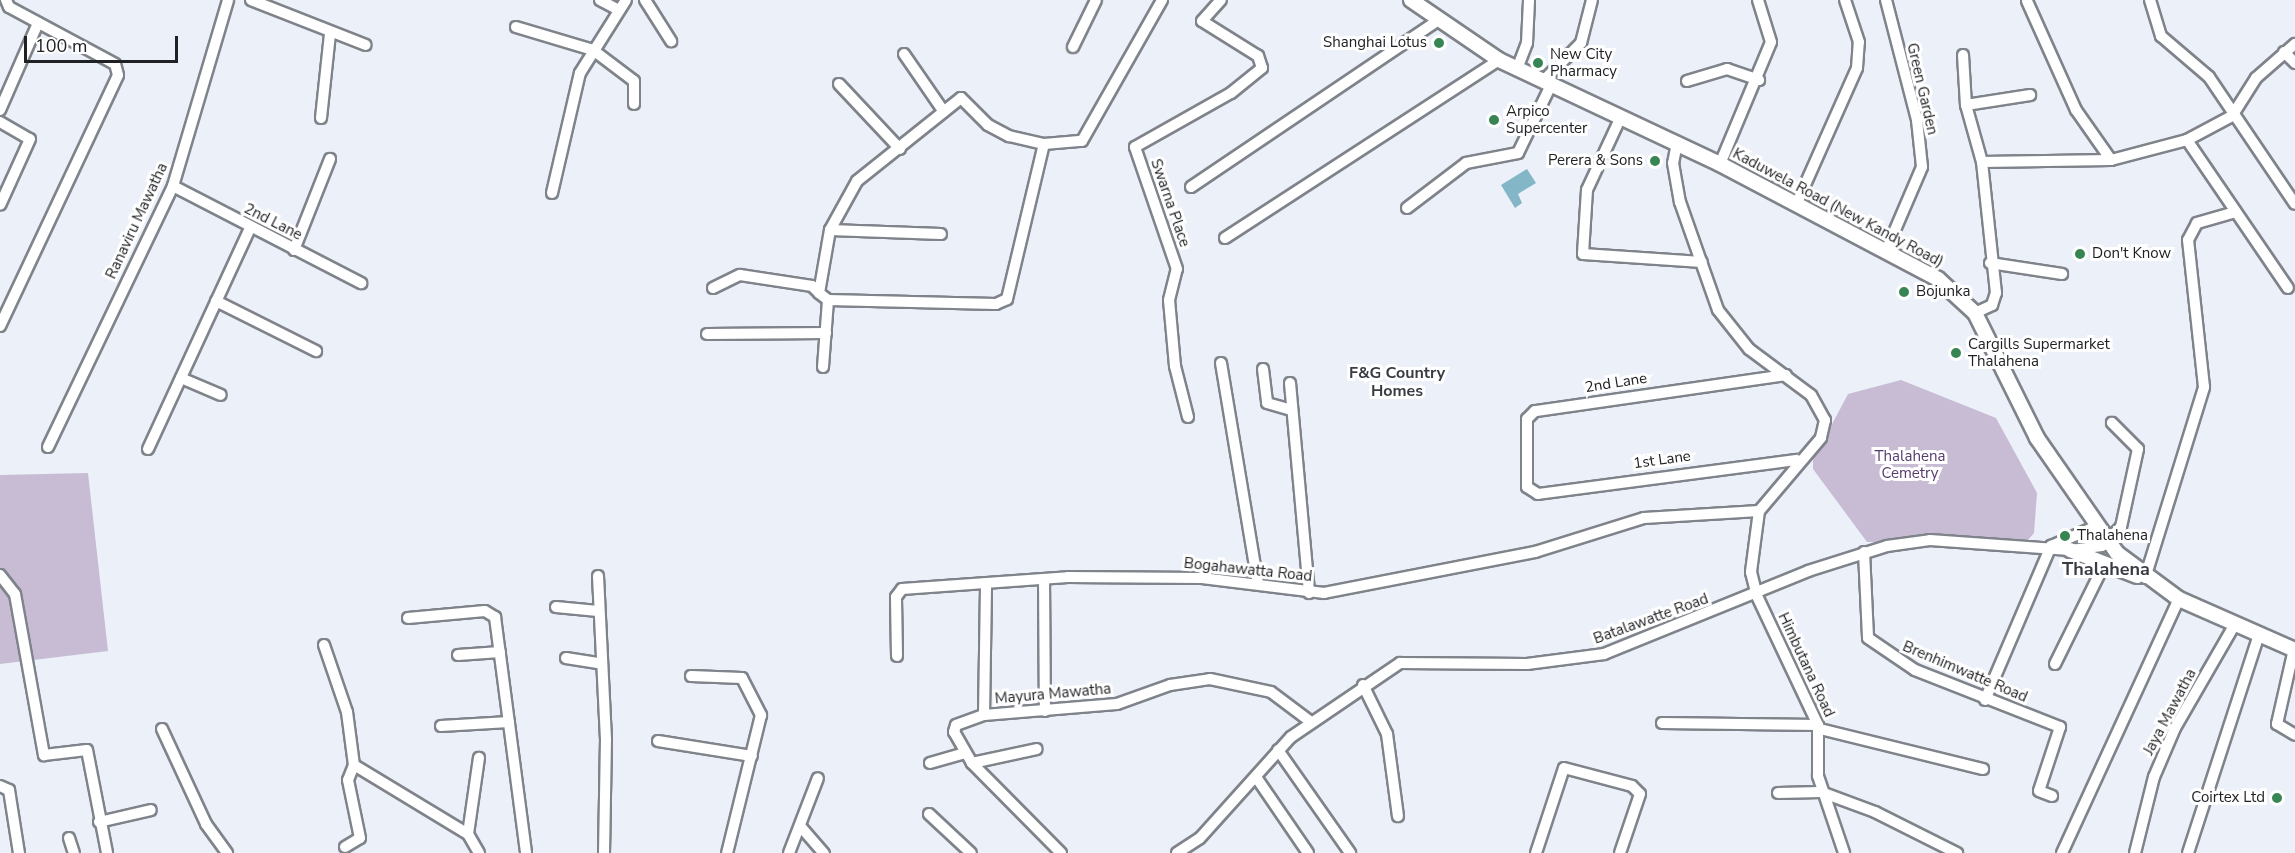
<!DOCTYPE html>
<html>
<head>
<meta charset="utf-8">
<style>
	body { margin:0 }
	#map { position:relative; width:2295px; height:853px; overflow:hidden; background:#ecf0f9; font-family:"Nunito Sans",sans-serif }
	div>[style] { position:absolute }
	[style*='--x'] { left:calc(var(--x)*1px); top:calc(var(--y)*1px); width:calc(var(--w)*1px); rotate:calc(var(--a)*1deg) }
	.green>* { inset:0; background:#c8bcd4 }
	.water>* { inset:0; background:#83b6c6 }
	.roads { filter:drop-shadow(2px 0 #7f838a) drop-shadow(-2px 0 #7f838a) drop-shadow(0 2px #7f838a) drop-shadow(0 -2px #7f838a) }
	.minor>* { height:10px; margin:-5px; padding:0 5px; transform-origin:5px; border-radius:5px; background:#fff }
	.major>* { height:14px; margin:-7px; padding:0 7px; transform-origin:7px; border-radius:7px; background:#fff }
	.dots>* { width:16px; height:16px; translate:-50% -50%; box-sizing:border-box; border:3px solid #fff; border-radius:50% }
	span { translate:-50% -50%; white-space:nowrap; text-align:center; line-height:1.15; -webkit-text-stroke:6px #fff; paint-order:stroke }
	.poi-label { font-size:15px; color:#202124 }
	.right { translate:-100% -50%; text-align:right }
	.left { translate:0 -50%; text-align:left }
	.street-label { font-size:15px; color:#202124 }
	.park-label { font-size:15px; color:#563a6d }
	.neighbourhood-label { font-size:16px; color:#393d43; font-weight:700 }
	.quarter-label { font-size:18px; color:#393d43; font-weight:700 }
	.scale { position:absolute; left:24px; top:36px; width:154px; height:27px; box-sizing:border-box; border:3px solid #202124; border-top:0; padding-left:8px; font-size:18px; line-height:21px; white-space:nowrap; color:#202124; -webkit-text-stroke:4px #fff; paint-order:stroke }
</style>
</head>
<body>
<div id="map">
	<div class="green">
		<i style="clip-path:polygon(1901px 380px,1996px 418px,2037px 493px,2034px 533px,2027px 541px,1867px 542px,1813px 469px,1813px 460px,1848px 394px)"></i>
		<i style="clip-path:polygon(88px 473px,108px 651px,0 664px,0 475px)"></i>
	</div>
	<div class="water">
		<i style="clip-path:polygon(1527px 169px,1536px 183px,1518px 194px,1522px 203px,1515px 208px,1501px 185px)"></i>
	</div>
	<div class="roads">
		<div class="minor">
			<i style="--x:251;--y:0;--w:123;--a:21.4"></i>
			<i style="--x:600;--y:0;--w:21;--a:28"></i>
			<i style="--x:645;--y:0;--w:49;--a:57.6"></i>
			<i style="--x:1886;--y:0;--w:124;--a:75.5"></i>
			<i style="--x:1917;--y:120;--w:47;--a:83.9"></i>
			<i style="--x:1922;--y:167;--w:91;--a:113.2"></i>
			<i style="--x:2150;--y:0;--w:38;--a:73"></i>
			<i style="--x:2161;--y:36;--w:63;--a:40.5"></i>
			<i style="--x:2209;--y:77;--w:153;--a:55.9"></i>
			<i style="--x:2027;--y:1;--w:120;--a:65.8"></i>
			<i style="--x:2076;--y:110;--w:61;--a:55"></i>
			<i style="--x:516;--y:27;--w:80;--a:16.6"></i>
			<i style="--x:593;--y:50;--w:51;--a:37.1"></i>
			<i style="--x:634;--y:81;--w:23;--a:90"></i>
			<i style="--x:1073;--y:47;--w:52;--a:-63.9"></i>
			<i style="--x:2284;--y:52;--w:16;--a:45"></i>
			<i style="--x:904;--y:54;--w:70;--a:55.4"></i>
			<i style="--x:1963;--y:55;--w:50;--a:86.6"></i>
			<i style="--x:1966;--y:105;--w:59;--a:74.3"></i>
			<i style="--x:1517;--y:69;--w:28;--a:-69"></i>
			<i style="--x:1527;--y:43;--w:43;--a:-87.3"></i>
			<i style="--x:1543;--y:81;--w:54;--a:-45"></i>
			<i style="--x:1581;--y:43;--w:44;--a:-75.7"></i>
			<i style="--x:1687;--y:81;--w:42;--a:-16.7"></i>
			<i style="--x:1727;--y:69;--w:34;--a:19"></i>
			<i style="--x:839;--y:84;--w:89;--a:46.8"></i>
			<i style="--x:1966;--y:105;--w:65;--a:-8.9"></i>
			<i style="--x:0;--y:110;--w:95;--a:-66.4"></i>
			<i style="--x:321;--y:118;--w:84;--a:-83.9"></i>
			<i style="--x:1619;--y:121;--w:76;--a:114.9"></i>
			<i style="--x:1587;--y:190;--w:64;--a:93.6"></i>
			<i style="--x:1583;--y:254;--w:119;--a:3.8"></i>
			<i style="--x:0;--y:122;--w:34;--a:30"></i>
			<i style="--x:30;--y:139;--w:72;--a:114.4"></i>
			<i style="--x:2187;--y:140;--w:179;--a:55.7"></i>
			<i style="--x:1677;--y:143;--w:20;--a:101"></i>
			<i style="--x:1673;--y:163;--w:40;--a:80"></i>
			<i style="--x:1680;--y:202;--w:114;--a:70.6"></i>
			<i style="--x:1718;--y:310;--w:50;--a:51.5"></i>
			<i style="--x:1749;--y:349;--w:77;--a:36.6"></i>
			<i style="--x:1811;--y:395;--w:29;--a:61"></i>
			<i style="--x:1825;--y:420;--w:18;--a:103"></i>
			<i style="--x:1821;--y:438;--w:96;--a:130.3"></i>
			<i style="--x:1759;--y:511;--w:62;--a:97.5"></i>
			<i style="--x:1751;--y:572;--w:25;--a:76"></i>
			<i style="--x:1757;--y:596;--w:143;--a:64.7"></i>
			<i style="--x:1818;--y:725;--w:51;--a:90"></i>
			<i style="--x:1818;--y:776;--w:81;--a:71.3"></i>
			<i style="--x:1720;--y:164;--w:132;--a:-67.3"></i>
			<i style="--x:1771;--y:42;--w:44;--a:-107.2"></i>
			<i style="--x:173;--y:186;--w:212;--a:27.3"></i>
			<i style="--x:1191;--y:187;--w:297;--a:-34"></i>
			<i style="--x:552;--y:193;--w:123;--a:-76.9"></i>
			<i style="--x:580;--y:73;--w:86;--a:-57.8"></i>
			<i style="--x:1796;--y:205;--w:150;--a:-66"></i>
			<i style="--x:1857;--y:68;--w:26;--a:-86"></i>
			<i style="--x:1859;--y:42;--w:44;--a:-108.4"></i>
			<i style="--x:1407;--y:208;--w:74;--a:-37.3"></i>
			<i style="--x:1466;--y:163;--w:53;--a:-10.9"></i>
			<i style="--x:1518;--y:153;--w:76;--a:-64.1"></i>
			<i style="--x:830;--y:230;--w:111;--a:2.1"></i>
			<i style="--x:1225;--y:238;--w:327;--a:-33"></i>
			<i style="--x:294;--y:250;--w:98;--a:-68.4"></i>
			<i style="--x:1990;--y:263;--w:73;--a:8.7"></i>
			<i style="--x:713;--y:288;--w:30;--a:-26"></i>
			<i style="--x:740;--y:275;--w:73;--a:8.7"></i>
			<i style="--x:812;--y:286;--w:10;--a:45"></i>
			<i style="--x:828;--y:300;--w:168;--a:1.4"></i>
			<i style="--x:996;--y:304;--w:12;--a:-24"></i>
			<i style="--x:1007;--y:299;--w:159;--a:-76.6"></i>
			<i style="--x:216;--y:301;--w:112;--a:26.6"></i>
			<i style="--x:1975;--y:313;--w:19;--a:-25"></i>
			<i style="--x:1992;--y:305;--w:13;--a:-72"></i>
			<i style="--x:1996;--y:293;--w:132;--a:-96.1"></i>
			<i style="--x:1982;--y:162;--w:129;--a:-0.9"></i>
			<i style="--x:2111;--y:160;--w:79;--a:-14.7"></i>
			<i style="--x:2187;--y:140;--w:51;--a:-28.1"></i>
			<i style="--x:2232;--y:116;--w:45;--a:-57.7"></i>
			<i style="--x:2256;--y:78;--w:52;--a:-41.1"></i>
			<i style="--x:0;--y:326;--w:277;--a:-64.8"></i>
			<i style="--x:118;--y:75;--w:11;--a:-105"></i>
			<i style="--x:115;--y:64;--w:120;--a:-151.7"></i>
			<i style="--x:9;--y:7;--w:8;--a:-113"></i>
			<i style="--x:707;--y:334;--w:119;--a:-0.5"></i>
			<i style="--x:1221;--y:363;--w:224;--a:80.5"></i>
			<i style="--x:823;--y:367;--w:67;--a:-85.7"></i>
			<i style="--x:828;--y:300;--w:11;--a:-142"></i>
			<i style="--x:819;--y:293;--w:64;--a:-80.1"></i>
			<i style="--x:830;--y:230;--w:56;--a:-61.1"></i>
			<i style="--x:857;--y:181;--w:133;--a:-38.6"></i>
			<i style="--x:961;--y:98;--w:38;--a:45"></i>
			<i style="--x:988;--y:125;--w:24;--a:28"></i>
			<i style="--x:1009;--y:136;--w:36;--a:13"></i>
			<i style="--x:1044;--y:144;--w:38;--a:-5"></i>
			<i style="--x:1082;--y:141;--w:162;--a:-60.4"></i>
			<i style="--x:1263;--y:369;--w:34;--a:83"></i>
			<i style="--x:1267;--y:403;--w:25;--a:16"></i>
			<i style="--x:1786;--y:375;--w:254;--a:171.8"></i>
			<i style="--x:1535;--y:411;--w:11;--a:135"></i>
			<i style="--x:1527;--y:419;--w:68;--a:90"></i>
			<i style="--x:1527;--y:487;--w:13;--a:32"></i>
			<i style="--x:1538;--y:494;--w:261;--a:-7.5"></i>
			<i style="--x:181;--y:378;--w:43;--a:23"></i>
			<i style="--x:1290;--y:383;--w:211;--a:84.8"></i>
			<i style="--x:1188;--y:417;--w:53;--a:-104.3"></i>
			<i style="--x:1175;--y:366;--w:66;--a:-95.2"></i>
			<i style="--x:1169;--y:300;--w:32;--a:-76"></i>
			<i style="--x:1177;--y:269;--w:129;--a:-109"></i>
			<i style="--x:1135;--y:147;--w:110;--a:-29.4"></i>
			<i style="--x:1231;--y:93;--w:40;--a:-39"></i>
			<i style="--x:1262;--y:68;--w:13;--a:-108"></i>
			<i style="--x:1258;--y:56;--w:66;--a:-148"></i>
			<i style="--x:1202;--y:21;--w:28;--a:-48"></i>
			<i style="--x:48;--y:447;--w:289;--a:-64.4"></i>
			<i style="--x:173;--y:186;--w:194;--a:-73.5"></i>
			<i style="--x:148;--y:449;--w:243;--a:-65.2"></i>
			<i style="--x:1864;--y:552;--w:86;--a:87.3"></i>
			<i style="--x:1868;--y:638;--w:57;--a:34.2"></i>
			<i style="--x:1915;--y:670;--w:156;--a:21.5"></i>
			<i style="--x:2060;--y:727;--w:67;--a:108.2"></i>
			<i style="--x:2039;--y:791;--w:14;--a:21"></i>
			<i style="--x:0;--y:575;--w:24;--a:52"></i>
			<i style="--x:15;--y:594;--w:164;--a:79.8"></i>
			<i style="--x:44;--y:755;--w:43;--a:-6.6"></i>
			<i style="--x:87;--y:750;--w:105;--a:79"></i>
			<i style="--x:598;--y:576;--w:163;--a:87.2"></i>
			<i style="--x:606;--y:739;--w:114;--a:91"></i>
			<i style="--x:2145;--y:578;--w:200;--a:-72.8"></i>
			<i style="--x:2204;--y:387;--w:148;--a:-96.2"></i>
			<i style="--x:2188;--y:240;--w:19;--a:-62"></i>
			<i style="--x:2197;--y:223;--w:40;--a:-16"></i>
			<i style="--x:1044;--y:579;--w:132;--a:89.6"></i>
			<i style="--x:556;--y:607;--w:42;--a:5.4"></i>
			<i style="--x:408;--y:618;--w:77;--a:-5.2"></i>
			<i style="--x:485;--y:611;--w:12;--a:31"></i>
			<i style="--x:495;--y:617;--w:238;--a:82.5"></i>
			<i style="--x:324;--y:645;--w:71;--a:71.1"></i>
			<i style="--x:347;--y:712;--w:53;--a:82.5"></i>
			<i style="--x:2294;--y:649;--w:77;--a:102.8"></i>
			<i style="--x:2277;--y:724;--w:21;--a:31"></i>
			<i style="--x:458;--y:655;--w:42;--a:-4.1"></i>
			<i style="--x:897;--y:656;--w:59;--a:-91"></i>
			<i style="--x:896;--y:597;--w:10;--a:-53"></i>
			<i style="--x:902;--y:589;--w:166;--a:-4.1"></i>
			<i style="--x:1068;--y:577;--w:134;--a:0.4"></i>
			<i style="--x:1202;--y:578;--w:123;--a:7"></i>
			<i style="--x:1324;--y:593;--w:215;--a:-11"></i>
			<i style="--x:1535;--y:552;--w:114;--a:-17.3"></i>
			<i style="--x:1644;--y:518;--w:115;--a:-3.5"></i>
			<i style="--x:566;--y:658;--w:32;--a:9"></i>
			<i style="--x:2055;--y:664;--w:110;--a:-63.7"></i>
			<i style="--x:691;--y:676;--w:51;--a:2.2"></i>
			<i style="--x:742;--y:678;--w:42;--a:62.8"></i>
			<i style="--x:761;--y:715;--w:142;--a:103.8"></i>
			<i style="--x:1363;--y:685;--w:55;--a:63.9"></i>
			<i style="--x:1387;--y:734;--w:83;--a:82.4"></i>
			<i style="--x:1985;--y:700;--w:168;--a:-66.8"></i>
			<i style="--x:2051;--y:546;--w:48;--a:-23.4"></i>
			<i style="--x:984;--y:715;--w:132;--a:-89.1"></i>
			<i style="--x:1662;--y:723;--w:156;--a:0.7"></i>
			<i style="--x:441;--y:726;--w:68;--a:-3.4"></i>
			<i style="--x:162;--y:729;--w:105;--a:65.1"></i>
			<i style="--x:206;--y:824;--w:36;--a:54"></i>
			<i style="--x:1820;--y:729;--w:168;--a:13.8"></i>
			<i style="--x:658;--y:741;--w:95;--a:9.1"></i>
			<i style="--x:1278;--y:750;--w:126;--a:55"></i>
			<i style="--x:930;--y:763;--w:36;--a:-16"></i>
			<i style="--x:972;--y:763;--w:66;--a:-12.2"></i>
			<i style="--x:1256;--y:777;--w:92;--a:55.6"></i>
			<i style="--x:0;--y:786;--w:10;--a:24"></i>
			<i style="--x:9;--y:790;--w:64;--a:81"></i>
			<i style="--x:1778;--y:793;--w:43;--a:-1.3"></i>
			<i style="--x:1821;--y:792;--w:58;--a:20.3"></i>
			<i style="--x:1875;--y:812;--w:92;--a:26.6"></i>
			<i style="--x:929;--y:814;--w:57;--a:42.9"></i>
			<i style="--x:99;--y:822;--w:53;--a:-13"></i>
			<i style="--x:801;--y:827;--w:35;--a:49"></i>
			<i style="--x:468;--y:834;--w:77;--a:-81.8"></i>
			<i style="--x:69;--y:838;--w:16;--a:72"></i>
			<i style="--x:345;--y:847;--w:17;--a:-31"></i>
			<i style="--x:360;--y:838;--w:59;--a:-101.7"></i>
			<i style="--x:348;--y:780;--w:16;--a:-68"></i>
			<i style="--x:354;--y:765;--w:133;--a:31.2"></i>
			<i style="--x:468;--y:834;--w:22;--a:60"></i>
			<i style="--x:789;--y:853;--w:80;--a:-68.9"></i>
			<i style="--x:1061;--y:853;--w:127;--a:-134.7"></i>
			<i style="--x:972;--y:763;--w:36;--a:-120"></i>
			<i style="--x:954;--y:732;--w:7;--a:-74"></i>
			<i style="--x:956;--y:725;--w:30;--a:-20"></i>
			<i style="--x:984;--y:715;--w:133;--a:-4.7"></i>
			<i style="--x:1117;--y:704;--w:56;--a:-19.7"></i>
			<i style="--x:1170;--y:685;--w:40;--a:-8.5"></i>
			<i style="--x:1210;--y:679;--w:62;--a:12"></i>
			<i style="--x:1271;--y:692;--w:50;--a:36.9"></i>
			<i style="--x:1177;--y:853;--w:27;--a:-33"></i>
			<i style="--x:1200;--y:838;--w:136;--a:-48"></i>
			<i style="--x:1291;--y:737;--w:132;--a:-34.2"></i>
			<i style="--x:1400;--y:663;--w:127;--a:0.5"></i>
			<i style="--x:1527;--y:664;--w:78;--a:-7.4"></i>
			<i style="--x:1604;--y:654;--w:220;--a:-22.1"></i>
			<i style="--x:1808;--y:571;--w:83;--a:-17.6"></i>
			<i style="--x:1887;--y:546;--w:43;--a:-7.9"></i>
			<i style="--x:1930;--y:540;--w:140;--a:4.1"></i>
			<i style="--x:2070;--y:550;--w:32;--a:-7"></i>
			<i style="--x:2102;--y:546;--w:27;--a:-45"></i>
			<i style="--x:2121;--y:527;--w:80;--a:-77.7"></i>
			<i style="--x:2138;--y:449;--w:37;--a:-135"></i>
			<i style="--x:1536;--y:853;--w:89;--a:-71.8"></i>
			<i style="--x:1564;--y:768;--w:70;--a:14.8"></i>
			<i style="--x:1632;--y:786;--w:11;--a:45"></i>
			<i style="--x:1640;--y:794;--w:62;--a:108.7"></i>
			<i style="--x:2062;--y:853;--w:280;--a:-65.3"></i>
			<i style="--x:2135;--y:853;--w:78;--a:-76"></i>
			<i style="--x:2154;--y:777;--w:53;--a:-66.8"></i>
			<i style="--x:2175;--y:728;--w:120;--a:-60"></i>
			<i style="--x:2188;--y:853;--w:229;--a:-72"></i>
		</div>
		<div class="major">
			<i style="--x:1411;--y:0;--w:107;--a:34.3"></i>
			<i style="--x:1499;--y:60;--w:244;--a:25.2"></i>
			<i style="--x:1720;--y:164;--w:246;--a:27.8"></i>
			<i style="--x:1938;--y:279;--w:50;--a:42.6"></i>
			<i style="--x:1975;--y:313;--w:140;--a:63.6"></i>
			<i style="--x:2037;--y:438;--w:140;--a:55.2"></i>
			<i style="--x:2117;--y:553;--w:77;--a:36.6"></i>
			<i style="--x:2179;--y:599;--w:127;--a:23.7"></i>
			<i style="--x:2070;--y:550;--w:72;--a:21.2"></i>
		</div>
	</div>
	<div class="dots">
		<i style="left:1439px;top:43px;background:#388554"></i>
		<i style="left:1538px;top:63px;background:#388554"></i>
		<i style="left:1494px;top:120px;background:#388554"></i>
		<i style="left:1655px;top:161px;background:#388554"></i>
		<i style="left:2080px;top:254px;background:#388554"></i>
		<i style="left:1904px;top:292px;background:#388554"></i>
		<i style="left:1956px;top:353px;background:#388554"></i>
		<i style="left:2065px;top:536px;background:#388554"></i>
		<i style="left:2277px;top:798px;background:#388554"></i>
	</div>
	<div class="poi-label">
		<span class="right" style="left:1427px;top:43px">Shanghai Lotus</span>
		<span class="left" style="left:1550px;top:63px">New City<br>Pharmacy</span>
		<span class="left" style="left:1506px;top:120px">Arpico<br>Supercenter</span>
		<span class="right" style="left:1643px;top:161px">Perera &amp; Sons</span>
		<span class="left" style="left:2092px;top:254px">Don't Know</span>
		<span class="left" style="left:1916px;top:292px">Bojunka</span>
		<span class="left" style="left:1968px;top:353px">Cargills Supermarket<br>Thalahena</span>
		<span class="left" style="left:2077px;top:536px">Thalahena</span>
		<span class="right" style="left:2265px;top:798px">Coirtex Ltd</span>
	</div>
	<div class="street-label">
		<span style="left:1922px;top:89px;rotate:77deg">Green Garden</span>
		<span style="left:1170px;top:203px;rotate:71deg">Swarna Place</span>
		<span style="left:1838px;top:208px;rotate:28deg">Kaduwela Road (New Kandy Road)</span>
		<span style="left:137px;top:221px;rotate:-65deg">Ranaviru Mawatha</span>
		<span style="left:273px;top:222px;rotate:27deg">2nd Lane</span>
		<span style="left:1616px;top:383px;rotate:-9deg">2nd Lane</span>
		<span style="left:1662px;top:460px;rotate:-8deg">1st Lane</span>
		<span style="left:1248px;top:570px;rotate:6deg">Bogahawatta Road</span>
		<span style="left:1651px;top:619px;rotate:-20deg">Batalawatte Road</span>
		<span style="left:1806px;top:665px;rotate:65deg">Himbutana Road</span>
		<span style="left:1965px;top:672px;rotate:23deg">Brenhimwatte Road</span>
		<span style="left:1053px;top:694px;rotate:-5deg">Mayura Mawatha</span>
		<span style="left:2170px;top:712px;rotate:-62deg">Jaya Mawatha</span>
	</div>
	<div class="park-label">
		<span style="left:1910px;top:465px">Thalahena<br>Cemetry</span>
	</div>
	<div class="neighbourhood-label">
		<span style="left:1397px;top:382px">F&amp;G Country<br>Homes</span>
	</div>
	<div class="quarter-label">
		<span style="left:2106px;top:569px">Thalahena</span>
	</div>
	<div class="scale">100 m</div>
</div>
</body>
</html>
